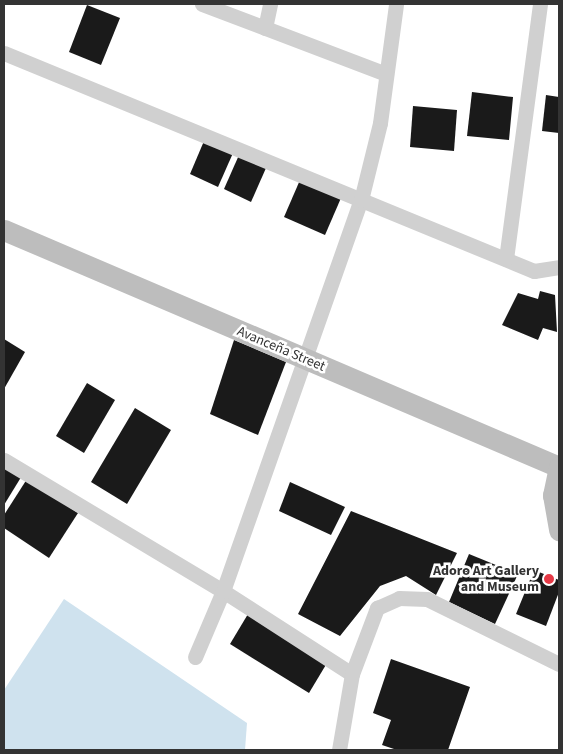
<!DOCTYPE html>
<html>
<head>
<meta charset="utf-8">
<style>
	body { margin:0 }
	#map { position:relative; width:563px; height:754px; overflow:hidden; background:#fff; font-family:"Source Sans 3",sans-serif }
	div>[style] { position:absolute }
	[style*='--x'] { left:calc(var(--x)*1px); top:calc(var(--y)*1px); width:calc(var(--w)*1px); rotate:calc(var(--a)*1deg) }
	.water>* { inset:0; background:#cfe2ee }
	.building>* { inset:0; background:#1a1a1a }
	.street>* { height:15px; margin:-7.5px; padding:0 7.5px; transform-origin:7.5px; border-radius:7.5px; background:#d0d0d0 }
	.secondary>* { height:21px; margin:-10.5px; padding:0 10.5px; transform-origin:10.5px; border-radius:10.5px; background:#bdbdbd }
	.dots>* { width:14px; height:14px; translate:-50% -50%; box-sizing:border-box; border:2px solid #fff; border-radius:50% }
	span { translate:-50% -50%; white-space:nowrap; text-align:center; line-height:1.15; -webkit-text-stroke:5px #fff; paint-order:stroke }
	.street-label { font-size:14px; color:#333 }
	.poi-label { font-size:14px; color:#333; font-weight:700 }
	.right { translate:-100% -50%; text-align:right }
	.frame { position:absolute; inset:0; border:5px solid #333; pointer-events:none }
</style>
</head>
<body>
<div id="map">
	<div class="water">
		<i style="clip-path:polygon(64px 599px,247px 723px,245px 750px,4px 750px,4px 690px)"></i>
	</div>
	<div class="building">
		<i style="clip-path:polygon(87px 5px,120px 18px,101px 65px,69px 52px)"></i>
		<i style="clip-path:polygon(472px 92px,513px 97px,509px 140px,467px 136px)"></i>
		<i style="clip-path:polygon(546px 95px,559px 97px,559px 133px,542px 131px)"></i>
		<i style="clip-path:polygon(413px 106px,457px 110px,454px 151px,410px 147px)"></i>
		<i style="clip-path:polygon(204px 141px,233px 153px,218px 187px,190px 174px)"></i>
		<i style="clip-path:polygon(239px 155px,266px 168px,251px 202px,224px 189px)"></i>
		<i style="clip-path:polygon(300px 180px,341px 198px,325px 235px,284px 217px)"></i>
		<i style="clip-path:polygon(540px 291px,555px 295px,557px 332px,543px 328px,538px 340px,502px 325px,518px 293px,538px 299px)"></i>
		<i style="clip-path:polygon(4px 339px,25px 352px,4px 389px)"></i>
		<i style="clip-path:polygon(234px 340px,286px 362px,258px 435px,210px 414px)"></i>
		<i style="clip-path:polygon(87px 383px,115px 400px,84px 453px,56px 436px)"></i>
		<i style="clip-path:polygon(135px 408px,171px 430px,127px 504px,91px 482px)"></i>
		<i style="clip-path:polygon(4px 462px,23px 474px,4px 505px)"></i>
		<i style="clip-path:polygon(27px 479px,78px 513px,49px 558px,4px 528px,4px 515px)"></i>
		<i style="clip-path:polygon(290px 482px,345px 507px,331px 535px,279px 511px)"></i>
		<i style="clip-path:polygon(351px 511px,457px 553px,436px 595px,406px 576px,380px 586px,340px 636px,298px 614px)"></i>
		<i style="clip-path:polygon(469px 554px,518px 574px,495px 624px,449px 602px)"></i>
		<i style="clip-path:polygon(534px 570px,559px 580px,559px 592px,546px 626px,516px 614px)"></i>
		<i style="clip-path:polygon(248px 614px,327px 663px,309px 693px,230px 644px)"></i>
		<i style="clip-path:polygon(391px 659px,470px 687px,448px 750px,397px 750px,382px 745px,391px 720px,373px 713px)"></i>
	</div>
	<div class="street">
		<i style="--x:202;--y:4;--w:197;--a:20.8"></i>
		<i style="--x:265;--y:28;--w:25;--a:-78"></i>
		<i style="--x:4;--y:53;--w:573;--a:22.36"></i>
		<i style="--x:534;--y:271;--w:25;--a:-9"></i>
		<i style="--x:506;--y:259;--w:257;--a:-82.4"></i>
		<i style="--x:4;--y:460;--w:255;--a:30.9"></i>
		<i style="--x:223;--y:591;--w:153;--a:32.8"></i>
		<i style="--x:195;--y:657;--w:72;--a:-67"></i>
		<i style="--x:223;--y:591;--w:415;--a:-70.6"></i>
		<i style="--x:361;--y:200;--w:79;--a:-76.1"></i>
		<i style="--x:380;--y:123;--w:120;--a:-82.3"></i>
		<i style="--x:339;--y:750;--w:77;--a:-80.3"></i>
		<i style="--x:352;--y:674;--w:71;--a:-69.3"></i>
		<i style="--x:377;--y:608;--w:24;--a:-24"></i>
		<i style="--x:399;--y:598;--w:28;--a:2"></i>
		<i style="--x:427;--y:599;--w:147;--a:26.2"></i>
	</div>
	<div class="secondary">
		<i style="--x:4;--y:230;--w:603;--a:23.12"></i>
		<i style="--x:559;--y:467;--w:29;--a:102"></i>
		<i style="--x:553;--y:495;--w:36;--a:80"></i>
	</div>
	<div class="dots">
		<i style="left:549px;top:579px;background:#e63946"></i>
	</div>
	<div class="street-label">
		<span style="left:281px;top:349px;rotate:23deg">Avanceña Street</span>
	</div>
	<div class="poi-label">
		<span class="right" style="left:539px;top:579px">Adoro Art Gallery<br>and Museum</span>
	</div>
	<div class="frame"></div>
</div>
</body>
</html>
